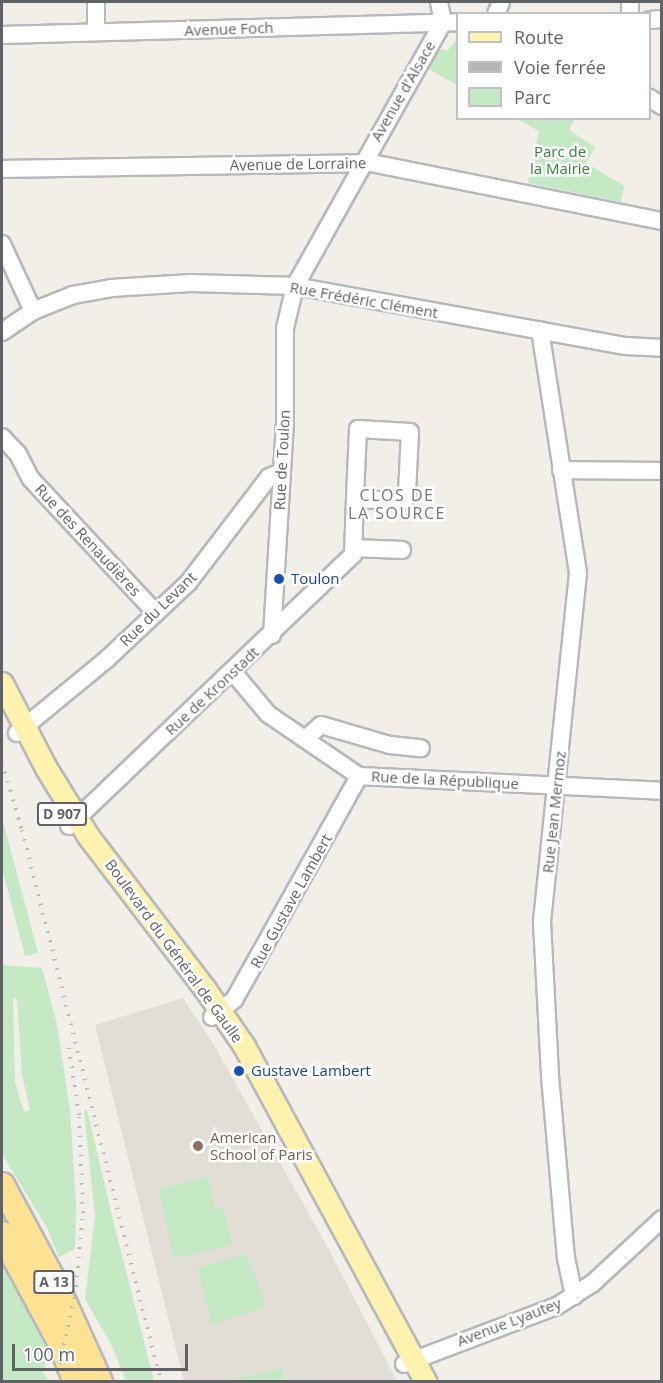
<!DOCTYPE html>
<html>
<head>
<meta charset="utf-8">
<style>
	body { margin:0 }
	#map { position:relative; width:663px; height:1383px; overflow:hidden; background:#f1efe8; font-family:"Open Sans",sans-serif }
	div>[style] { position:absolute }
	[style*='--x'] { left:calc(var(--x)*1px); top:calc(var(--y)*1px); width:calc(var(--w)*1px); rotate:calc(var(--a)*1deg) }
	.education>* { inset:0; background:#e1ded6 }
	.green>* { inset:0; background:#c5e8c5 }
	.roads { filter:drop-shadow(2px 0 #b5b8bc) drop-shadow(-2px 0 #b5b8bc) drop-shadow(0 2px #b5b8bc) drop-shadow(0 -2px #b5b8bc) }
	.minor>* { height:16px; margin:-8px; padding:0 8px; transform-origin:8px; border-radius:8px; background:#fff }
	.major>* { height:21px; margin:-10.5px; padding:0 10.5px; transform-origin:10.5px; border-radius:10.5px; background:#fff2af }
	.highway>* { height:24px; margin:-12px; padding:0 12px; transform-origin:12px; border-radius:12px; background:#fde293 }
	.rail>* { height:4px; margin-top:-2px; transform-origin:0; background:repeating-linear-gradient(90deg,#b6b7b8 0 1.5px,transparent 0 9.5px) }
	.dots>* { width:16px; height:16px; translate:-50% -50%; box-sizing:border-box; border:3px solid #fff; border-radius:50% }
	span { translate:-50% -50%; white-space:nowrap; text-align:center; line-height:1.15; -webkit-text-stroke:5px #fff; paint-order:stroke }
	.shield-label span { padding:2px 4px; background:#fff; border:2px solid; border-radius:4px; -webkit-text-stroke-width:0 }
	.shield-label { font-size:14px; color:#5f6368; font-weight:700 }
	.street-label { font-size:15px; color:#5f6368 }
	.park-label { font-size:15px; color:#348238 }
	.transit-label { font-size:15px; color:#164399 }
	.left { translate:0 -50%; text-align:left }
	.education-label { font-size:15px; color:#785e54 }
	.neighbourhood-label { font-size:16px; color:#70757a; letter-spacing:1.5px }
	.frame { position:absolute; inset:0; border:3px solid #5f6368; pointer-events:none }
	.legend { position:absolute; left:456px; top:12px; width:195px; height:108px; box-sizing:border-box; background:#fff; border:2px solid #bfc1c3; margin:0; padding:8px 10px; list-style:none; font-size:18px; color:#5f6368 }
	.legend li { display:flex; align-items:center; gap:12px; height:30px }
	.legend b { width:30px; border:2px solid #bfc1c3 }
	.scale { position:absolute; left:12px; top:1344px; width:176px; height:27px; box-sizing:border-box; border:3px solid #5f6368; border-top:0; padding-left:8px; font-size:18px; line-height:21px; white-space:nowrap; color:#5f6368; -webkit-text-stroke:4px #fff; paint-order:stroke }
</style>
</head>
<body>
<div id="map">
	<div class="education">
		<i style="clip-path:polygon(183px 998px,214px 1045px,327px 1246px,397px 1381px,184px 1381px,95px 1025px)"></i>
	</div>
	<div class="green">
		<i style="clip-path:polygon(457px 39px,457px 85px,423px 66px,433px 49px,448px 50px)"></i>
		<i style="clip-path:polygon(517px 119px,575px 119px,569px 130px,595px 147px,586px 163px,624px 186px,621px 202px,528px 183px,539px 131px)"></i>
		<i style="clip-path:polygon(2px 817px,4px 825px,38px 953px,25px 956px,2px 868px)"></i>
		<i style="clip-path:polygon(evenodd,2px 965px,42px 968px,57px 1024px,70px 1110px,76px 1205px,75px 1249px,59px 1257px,47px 1228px,2px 1154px,2px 965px,13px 998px,17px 999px,22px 1075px,30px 1110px,24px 1112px,15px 1083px,13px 998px)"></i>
		<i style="clip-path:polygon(87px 1110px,112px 1216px,154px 1381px,126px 1381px,111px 1344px,85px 1299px,95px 1216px,84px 1111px)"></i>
		<i style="clip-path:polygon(208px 1177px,215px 1209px,223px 1207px,232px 1245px,174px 1258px,158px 1189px)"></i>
		<i style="clip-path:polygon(246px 1254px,264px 1298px,262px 1308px,212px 1324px,197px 1268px)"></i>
		<i style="clip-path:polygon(2px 1261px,48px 1352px,43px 1372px,49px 1381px,2px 1381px)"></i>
		<i style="clip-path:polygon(281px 1368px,285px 1381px,229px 1381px)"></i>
	</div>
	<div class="roads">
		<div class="minor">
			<i style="--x:439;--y:2;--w:20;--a:79"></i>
			<i style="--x:630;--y:2;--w:12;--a:90"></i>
			<i style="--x:496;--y:14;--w:13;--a:-67"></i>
			<i style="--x:650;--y:20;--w:12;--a:-5"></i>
			<i style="--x:96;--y:32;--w:30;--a:-90"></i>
			<i style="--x:2;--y:35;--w:456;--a:-1.6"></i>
			<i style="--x:650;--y:98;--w:14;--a:34"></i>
			<i style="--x:2;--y:169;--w:369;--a:-0.9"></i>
			<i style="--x:371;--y:163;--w:297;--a:11.3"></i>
			<i style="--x:2;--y:244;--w:74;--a:65.2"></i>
			<i style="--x:540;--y:330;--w:246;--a:81.1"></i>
			<i style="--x:578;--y:573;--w:351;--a:95.9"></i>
			<i style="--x:542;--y:922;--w:154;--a:87"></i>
			<i style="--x:550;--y:1076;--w:183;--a:85"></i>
			<i style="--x:566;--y:1258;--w:39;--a:78"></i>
			<i style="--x:2;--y:332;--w:37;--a:-34"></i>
			<i style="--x:33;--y:311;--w:43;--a:-21.8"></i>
			<i style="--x:73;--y:295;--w:39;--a:-10"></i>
			<i style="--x:111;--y:288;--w:80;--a:-3.6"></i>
			<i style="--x:191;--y:283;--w:104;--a:1.7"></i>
			<i style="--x:295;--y:286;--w:336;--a:10.3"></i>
			<i style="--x:626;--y:346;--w:36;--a:3"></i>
			<i style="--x:2;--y:437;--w:23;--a:47"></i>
			<i style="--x:18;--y:454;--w:28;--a:63"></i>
			<i style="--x:31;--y:479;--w:183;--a:47"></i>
			<i style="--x:561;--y:470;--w:97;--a:0.6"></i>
			<i style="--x:354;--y:548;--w:48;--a:2.4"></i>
			<i style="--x:272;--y:635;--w:211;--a:-86.5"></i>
			<i style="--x:285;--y:424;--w:96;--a:-90"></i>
			<i style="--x:285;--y:328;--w:43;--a:-76.6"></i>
			<i style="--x:295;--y:286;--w:303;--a:-60.7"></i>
			<i style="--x:232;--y:671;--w:56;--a:50.1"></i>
			<i style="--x:268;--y:714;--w:110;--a:34.3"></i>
			<i style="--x:359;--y:776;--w:303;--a:2.8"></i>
			<i style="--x:17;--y:733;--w:117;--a:-39.4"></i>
			<i style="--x:107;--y:659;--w:111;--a:-43.2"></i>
			<i style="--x:188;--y:583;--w:133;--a:-52.6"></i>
			<i style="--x:269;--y:477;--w:14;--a:-21"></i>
			<i style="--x:305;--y:739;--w:21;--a:-41"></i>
			<i style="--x:321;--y:725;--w:72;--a:16.2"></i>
			<i style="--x:390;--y:745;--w:31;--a:6"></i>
			<i style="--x:69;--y:826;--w:393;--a:-43.7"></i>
			<i style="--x:353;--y:555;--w:56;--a:-88"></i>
			<i style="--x:355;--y:499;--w:49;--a:2.3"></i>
			<i style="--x:404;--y:501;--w:9;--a:-69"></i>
			<i style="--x:407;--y:493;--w:61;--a:-87.2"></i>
			<i style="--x:410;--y:432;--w:52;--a:-176.7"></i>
			<i style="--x:358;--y:429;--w:70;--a:92.5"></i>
			<i style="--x:212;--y:1017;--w:28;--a:-38"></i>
			<i style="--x:234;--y:1000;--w:257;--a:-60.8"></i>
			<i style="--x:404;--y:1364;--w:164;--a:-20.8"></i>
			<i style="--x:557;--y:1306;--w:43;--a:-32.6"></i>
			<i style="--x:593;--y:1283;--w:94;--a:-42.8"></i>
		</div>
		<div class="major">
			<i style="--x:2;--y:683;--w:96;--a:62.6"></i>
			<i style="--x:46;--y:768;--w:80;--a:58.3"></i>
			<i style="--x:88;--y:836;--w:193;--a:52.6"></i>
			<i style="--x:205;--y:989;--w:69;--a:55.6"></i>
			<i style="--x:244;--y:1046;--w:382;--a:61.6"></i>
		</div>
		<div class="highway">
			<i style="--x:2;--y:1185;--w:120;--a:61.7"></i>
			<i style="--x:59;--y:1291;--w:100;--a:65.7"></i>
			<i style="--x:2;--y:1234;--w:123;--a:61.8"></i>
			<i style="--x:60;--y:1342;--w:43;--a:68.2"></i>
		</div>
	</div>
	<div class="rail">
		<i style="--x:2;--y:763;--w:70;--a:73.4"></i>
		<i style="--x:22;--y:830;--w:569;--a:75.87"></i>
		<i style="--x:55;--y:1382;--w:88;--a:-76.9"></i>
		<i style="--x:75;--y:1296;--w:83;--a:-84.5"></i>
		<i style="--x:83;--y:1213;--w:98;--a:-92.3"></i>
		<i style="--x:79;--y:1115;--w:68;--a:-98.5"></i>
	</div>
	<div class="dots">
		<i style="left:279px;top:579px;background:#1a4fb4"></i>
		<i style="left:239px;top:1071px;background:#1a4fb4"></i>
		<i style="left:198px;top:1146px;background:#8d6e63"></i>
	</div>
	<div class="shield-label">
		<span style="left:62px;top:814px">D 907</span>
		<span style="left:54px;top:1282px">A 13</span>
	</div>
	<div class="street-label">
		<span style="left:229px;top:29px;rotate:-2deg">Avenue Foch</span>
		<span style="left:403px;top:91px;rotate:-60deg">Avenue d'Alsace</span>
		<span style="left:298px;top:164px;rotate:-1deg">Avenue de Lorraine</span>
		<span style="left:364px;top:300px;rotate:10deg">Rue Frédéric Clément</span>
		<span style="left:282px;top:460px;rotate:-87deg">Rue de Toulon</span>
		<span style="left:88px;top:540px;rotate:47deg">Rue des Renaudières</span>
		<span style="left:158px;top:609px;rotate:-44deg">Rue du Levant</span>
		<span style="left:212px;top:691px;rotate:-43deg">Rue de Kronstadt</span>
		<span style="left:445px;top:780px;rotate:3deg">Rue de la République</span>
		<span style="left:554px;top:812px;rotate:-84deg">Rue Jean Mermoz</span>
		<span style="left:291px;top:901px;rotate:-61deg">Rue Gustave Lambert</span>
		<span style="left:174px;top:951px;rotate:54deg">Boulevard du Général de Gaulle</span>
		<span style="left:509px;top:1322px;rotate:-21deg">Avenue Lyautey</span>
	</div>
	<div class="park-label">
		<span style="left:560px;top:160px">Parc de<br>la Mairie</span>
	</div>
	<div class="transit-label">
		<span class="left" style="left:291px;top:579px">Toulon</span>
		<span class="left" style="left:251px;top:1071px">Gustave Lambert</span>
	</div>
	<div class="education-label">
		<span class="left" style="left:210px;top:1146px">American<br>School of Paris</span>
	</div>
	<div class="neighbourhood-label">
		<span style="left:397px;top:504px">CLOS DE<br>LA SOURCE</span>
	</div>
	<div class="frame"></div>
	<ul class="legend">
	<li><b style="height:8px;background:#fff2af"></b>Route</li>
	<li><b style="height:8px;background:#b6b7b8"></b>Voie ferrée</li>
	<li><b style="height:16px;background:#c5e8c5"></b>Parc</li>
	</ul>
	<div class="scale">100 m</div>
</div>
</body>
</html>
